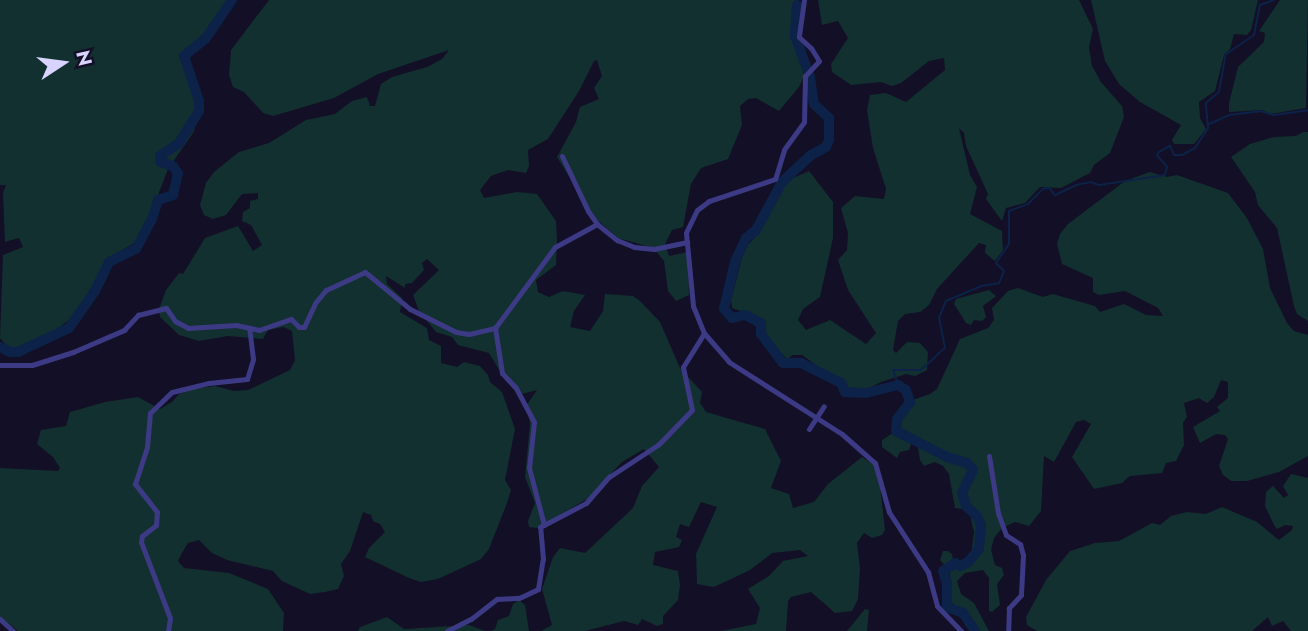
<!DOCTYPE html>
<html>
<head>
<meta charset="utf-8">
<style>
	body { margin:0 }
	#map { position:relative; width:1308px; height:631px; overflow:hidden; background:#130f26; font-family:Jost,sans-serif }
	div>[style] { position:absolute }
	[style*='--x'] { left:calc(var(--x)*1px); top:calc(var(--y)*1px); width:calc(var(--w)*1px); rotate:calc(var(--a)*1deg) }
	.green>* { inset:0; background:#12302f }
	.stream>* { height:2px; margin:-1px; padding:0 1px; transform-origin:1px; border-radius:1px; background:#0c2248 }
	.river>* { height:10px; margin:-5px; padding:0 5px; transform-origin:5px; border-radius:5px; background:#0c2248 }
	.minor>* { height:5px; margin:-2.5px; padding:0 2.5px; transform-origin:2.5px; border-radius:2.5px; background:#3d3a85 }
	span { translate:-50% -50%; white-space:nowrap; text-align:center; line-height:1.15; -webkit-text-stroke:7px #130f26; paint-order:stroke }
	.north { position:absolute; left:28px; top:28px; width:70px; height:70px; -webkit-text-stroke:5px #130f26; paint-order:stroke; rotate:77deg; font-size:19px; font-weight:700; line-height:28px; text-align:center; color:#d9d4ff }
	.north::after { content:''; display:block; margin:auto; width:24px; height:32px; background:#d9d4ff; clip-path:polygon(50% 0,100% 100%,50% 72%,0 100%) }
</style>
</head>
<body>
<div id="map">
	<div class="green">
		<i style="clip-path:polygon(0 0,232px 0,205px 35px,190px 49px,186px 68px,200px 114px,193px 133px,168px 169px,145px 229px,136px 242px,110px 257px,74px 316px,56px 330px,16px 350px,9px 349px,0 338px,3px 255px,23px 247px,19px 238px,5px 242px,3px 193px,6px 185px,0 185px)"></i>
		<i style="clip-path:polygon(269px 0,799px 0,793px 32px,806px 72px,799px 87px,779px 111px,756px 98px,748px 99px,740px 106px,742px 125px,728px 159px,701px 168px,691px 184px,683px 227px,672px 230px,665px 244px,669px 256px,688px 252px,689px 295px,676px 301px,668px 291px,664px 261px,653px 248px,618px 238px,595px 218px,557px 157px,576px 122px,580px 107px,599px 99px,594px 88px,602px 76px,597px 60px,594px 61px,579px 91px,548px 139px,528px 150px,529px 166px,526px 173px,508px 170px,491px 176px,480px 190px,484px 198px,517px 192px,537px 194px,556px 221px,557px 241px,556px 265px,536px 280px,538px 292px,549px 297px,563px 291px,585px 295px,574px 311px,570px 327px,590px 331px,603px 311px,605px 294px,633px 296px,640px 301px,660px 322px,680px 368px,702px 392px,700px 403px,706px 412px,765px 429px,781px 461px,771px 488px,789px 494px,793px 508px,814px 502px,828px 484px,862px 457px,874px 465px,880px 486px,885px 530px,882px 535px,872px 538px,864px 533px,857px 543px,860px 569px,858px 599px,852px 611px,835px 613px,811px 592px,791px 597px,788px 601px,786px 631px,721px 631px,756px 624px,760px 608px,748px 589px,769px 576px,783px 561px,808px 556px,800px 550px,772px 553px,750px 570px,714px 587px,697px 584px,696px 554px,717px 507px,701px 502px,689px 527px,680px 524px,676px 537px,682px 540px,679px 547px,655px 552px,653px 565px,678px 571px,680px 585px,678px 600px,663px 616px,663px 624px,657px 626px,642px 619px,638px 625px,624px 621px,585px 631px,541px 631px,552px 625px,542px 589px,553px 557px,560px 548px,585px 553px,633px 508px,642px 486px,659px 467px,644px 449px,622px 462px,587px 499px,537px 528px,529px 527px,528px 521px,535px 503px,525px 477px,530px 423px,526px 406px,537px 390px,522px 394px,516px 392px,505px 380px,489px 353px,458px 345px,452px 337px,436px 332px,419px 311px,413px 295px,439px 270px,427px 259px,422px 263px,424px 270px,412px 283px,405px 284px,405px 288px,386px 276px,387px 284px,402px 298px,400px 312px,427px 328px,429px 340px,441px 346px,441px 363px,457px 367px,464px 362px,480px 366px,488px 375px,490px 382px,502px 392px,515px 429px,505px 480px,511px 490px,507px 503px,489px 549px,481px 559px,438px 579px,421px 582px,409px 578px,365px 557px,369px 548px,385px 532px,380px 524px,373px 521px,371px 515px,363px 512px,350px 551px,341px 564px,344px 576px,338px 589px,325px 592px,310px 594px,282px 581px,273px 571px,227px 560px,212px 553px,199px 540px,188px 543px,182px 553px,178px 561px,184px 568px,229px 573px,268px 589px,284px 613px,283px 631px,18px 631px,0 617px,0 468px,58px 471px,60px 468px,53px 457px,37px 444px,41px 430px,66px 426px,70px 412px,105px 402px,138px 397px,160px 409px,172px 402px,179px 394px,193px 389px,215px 386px,234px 391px,248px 390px,290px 370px,295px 360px,292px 331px,284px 327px,268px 330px,263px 339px,228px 336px,199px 341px,179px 335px,160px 317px,159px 309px,166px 290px,179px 273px,183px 274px,205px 238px,238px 226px,253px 251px,262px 245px,251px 225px,242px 221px,243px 212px,250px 208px,250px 201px,258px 199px,258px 193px,242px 194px,226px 215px,213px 219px,204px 215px,200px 205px,206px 183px,214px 172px,239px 152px,269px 143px,306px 120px,335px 114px,352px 101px,367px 97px,370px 106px,375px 106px,381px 84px,392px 77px,427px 67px,442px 59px,449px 50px,378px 74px,334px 98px,273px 116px,263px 113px,244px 92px,233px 87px,229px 75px,231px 50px)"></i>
		<i style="clip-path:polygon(818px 0,1079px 0,1093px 29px,1089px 47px,1092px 66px,1101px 82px,1122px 106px,1124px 117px,1110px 153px,1094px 165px,1090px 173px,1061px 188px,1040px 187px,1025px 203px,1006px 208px,1002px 221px,986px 199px,988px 194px,966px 146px,964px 133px,959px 128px,970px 175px,977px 187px,970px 214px,1002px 231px,1003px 250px,995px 261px,985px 253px,986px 245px,979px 243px,937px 289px,929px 305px,920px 312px,905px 314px,898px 321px,893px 350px,896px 353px,907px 342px,920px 343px,928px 352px,927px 370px,915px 376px,906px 374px,881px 382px,863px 391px,850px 390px,802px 355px,793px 355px,787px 359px,767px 337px,758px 317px,732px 308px,731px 300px,744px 249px,756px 236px,782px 189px,793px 178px,809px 171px,833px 202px,833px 238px,820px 297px,803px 309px,798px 320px,806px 330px,830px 320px,866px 344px,876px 333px,848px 290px,838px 260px,847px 250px,848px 233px,841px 208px,855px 196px,884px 199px,886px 189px,873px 148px,867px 110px,870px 95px,886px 93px,906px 102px,945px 70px,944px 58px,929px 61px,901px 83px,892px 86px,881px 82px,851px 85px,832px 72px,831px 64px,848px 38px,838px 21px,822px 25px)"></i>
		<i style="clip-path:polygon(1091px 0,1258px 0,1251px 30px,1247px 35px,1234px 34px,1230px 49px,1224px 55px,1215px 91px,1199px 102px,1200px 118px,1206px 129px,1194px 144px,1174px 144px,1172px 140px,1181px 125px,1140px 102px,1119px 84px,1105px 61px)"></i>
		<i style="clip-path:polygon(1280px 0,1308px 0,1306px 108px,1271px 114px,1262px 110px,1229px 112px,1229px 103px,1238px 67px,1264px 42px,1265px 33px,1259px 31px)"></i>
		<i style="clip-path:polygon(1303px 132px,1308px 132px,1308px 321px,1297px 314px,1294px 306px,1277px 228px,1258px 205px,1255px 192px,1231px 157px,1250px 144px,1274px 137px,1296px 136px)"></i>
		<i style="clip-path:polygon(1150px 172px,1167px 177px,1177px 175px,1228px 193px,1247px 218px,1263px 249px,1270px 288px,1287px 323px,1294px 331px,1308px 335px,1308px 456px,1279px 472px,1247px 481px,1231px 481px,1223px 475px,1219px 466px,1228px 439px,1225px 435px,1216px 434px,1200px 443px,1193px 427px,1220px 411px,1217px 407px,1228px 398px,1228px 382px,1221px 380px,1214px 397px,1207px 403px,1199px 398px,1184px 403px,1187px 417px,1183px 423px,1184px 445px,1176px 461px,1166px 463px,1162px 473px,1130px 476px,1122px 483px,1094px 489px,1072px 457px,1091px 424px,1084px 420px,1076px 422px,1054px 462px,1044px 456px,1041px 511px,1029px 526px,1015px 522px,1002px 528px,994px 538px,991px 550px,995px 565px,1002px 568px,1004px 575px,997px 584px,1000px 605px,992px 612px,989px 611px,989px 578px,983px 570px,965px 573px,957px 581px,961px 594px,974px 603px,989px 631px,972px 631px,960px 610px,949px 600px,950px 571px,940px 560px,943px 551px,948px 551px,952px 554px,954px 566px,959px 568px,971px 555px,974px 532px,970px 515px,963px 509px,955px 508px,949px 474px,943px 466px,935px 462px,924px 466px,920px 460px,917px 442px,912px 441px,909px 450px,900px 452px,897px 458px,882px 447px,882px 440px,893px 433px,892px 421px,904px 403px,930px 394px,937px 389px,960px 339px,988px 328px,994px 320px,992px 308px,1008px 291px,1018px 288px,1043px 297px,1053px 294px,1095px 306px,1100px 312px,1124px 304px,1146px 315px,1163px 316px,1158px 308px,1125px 291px,1099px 295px,1093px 292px,1093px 278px,1062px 264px,1057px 244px,1060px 234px,1068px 224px,1125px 181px)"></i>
		<i style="clip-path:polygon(989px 290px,996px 296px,983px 306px,986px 317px,982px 321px,974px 320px,971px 325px,966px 323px,954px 304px,956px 299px)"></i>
		<i style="clip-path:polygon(1291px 474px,1308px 478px,1308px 631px,1291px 631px,1283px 621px,1272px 626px,1268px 617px,1252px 631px,1037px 631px,1027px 625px,1026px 617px,1046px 580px,1070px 551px,1095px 543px,1119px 541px,1152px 523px,1160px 525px,1171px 516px,1187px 512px,1206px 514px,1222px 507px,1257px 522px,1279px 540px,1292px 530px,1293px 526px,1285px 525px,1277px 529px,1274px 525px,1265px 506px,1266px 492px,1273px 486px,1284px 498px,1288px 495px,1283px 486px)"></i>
		<i style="clip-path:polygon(519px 600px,525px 605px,529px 631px,490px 631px,495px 629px,498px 620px,509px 616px,513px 604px)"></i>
		<i style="clip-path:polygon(865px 609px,869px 610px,867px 631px,847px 631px)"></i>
		<i style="clip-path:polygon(387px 617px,404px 629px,469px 625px,485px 631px,358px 631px,360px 627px)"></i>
	</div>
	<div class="stream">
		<i style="--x:797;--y:0;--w:5;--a:90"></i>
		<i style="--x:1209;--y:124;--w:22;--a:-24"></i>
		<i style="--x:1229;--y:115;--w:31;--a:-7"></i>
		<i style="--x:1260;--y:111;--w:15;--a:16"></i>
		<i style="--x:1274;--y:115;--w:34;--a:-8"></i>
		<i style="--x:898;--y:385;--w:16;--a:-108"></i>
		<i style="--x:893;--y:370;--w:28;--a:0"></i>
		<i style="--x:921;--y:370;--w:33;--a:-43"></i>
		<i style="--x:945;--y:348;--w:31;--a:-101"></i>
		<i style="--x:939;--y:318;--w:18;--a:-68"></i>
		<i style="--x:946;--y:301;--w:38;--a:-23"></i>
		<i style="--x:981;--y:286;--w:18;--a:-9"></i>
		<i style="--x:999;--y:283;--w:13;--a:-67"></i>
		<i style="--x:1004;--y:271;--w:11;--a:-135"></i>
		<i style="--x:996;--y:263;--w:23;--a:-56"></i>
		<i style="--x:1009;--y:244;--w:33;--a:-90"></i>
		<i style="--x:1009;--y:211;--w:20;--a:-20"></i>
		<i style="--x:1028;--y:204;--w:21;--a:-45"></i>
		<i style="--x:1043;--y:189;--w:6;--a:-9"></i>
		<i style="--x:1049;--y:188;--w:9;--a:49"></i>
		<i style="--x:1055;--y:195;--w:23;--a:-25"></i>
		<i style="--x:1076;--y:185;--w:15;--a:-11"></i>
		<i style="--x:1091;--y:182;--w:9;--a:21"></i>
		<i style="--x:1099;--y:185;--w:67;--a:-8.6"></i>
		<i style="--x:1165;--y:175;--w:8;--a:-76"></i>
		<i style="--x:1167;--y:167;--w:16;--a:-130"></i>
		<i style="--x:1157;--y:155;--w:4;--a:-56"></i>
		<i style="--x:1159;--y:152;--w:13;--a:-29"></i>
		<i style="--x:1170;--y:146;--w:10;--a:66"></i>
		<i style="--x:1174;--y:155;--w:8;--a:0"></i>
		<i style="--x:1182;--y:155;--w:15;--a:-28"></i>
		<i style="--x:1195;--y:148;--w:24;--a:-57"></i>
		<i style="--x:1208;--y:128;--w:25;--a:-95"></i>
		<i style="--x:1206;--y:103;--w:17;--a:-40"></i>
		<i style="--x:1219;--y:92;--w:39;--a:-80"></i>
		<i style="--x:1226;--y:54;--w:34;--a:-34"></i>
		<i style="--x:1254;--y:35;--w:31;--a:-79"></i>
		<i style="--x:1260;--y:5;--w:15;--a:-20"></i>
	</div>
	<div class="river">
		<i style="--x:797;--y:5;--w:31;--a:94"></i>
		<i style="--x:795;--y:36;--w:44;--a:69.9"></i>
		<i style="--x:810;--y:77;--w:27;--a:82"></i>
		<i style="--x:814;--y:104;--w:21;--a:43"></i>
		<i style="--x:829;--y:118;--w:22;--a:90"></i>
		<i style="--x:829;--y:140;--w:8;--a:113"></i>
		<i style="--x:826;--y:147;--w:17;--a:152"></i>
		<i style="--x:811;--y:155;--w:40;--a:137"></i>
		<i style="--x:782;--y:182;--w:55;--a:118.4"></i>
		<i style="--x:756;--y:230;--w:13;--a:141"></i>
		<i style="--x:746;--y:238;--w:26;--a:115"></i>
		<i style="--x:735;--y:262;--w:48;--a:103.2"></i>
		<i style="--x:724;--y:309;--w:12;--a:48"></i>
		<i style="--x:732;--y:318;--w:13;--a:-13"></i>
		<i style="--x:745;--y:315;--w:18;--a:27"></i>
		<i style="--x:761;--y:323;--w:11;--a:90"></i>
		<i style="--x:761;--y:334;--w:36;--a:53"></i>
		<i style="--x:783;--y:363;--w:18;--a:0"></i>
		<i style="--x:801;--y:363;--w:45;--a:26.6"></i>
		<i style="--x:841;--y:383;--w:10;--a:66"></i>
		<i style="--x:845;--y:392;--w:21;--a:3"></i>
		<i style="--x:866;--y:393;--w:33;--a:-14"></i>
		<i style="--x:898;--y:385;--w:9;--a:32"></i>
		<i style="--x:906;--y:390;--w:13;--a:72"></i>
		<i style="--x:910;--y:402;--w:21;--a:127"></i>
		<i style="--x:897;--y:419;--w:12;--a:95"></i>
		<i style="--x:896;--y:431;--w:57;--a:27"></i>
		<i style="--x:947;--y:457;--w:21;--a:17"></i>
		<i style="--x:967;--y:463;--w:9;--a:49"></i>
		<i style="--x:973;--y:470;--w:25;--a:116"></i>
		<i style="--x:962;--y:493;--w:14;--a:73"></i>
		<i style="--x:966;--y:506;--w:13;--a:42"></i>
		<i style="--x:976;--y:515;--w:11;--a:63"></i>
		<i style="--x:981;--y:525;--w:24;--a:95"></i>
		<i style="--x:979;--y:549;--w:17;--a:130"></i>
		<i style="--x:968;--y:562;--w:9;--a:153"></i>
		<i style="--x:960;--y:566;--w:6;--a:-149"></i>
		<i style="--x:955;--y:563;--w:14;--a:146"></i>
		<i style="--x:943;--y:571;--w:13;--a:72"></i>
		<i style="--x:947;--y:583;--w:24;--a:90"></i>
		<i style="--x:947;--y:607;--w:17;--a:21"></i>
		<i style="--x:963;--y:613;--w:22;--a:56"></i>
		<i style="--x:0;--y:347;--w:11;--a:27"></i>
		<i style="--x:10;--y:352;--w:8;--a:0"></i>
		<i style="--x:18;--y:352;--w:56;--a:-25.2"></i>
		<i style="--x:69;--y:328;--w:45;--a:-54.9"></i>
		<i style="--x:95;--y:291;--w:32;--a:-64"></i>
		<i style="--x:109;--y:262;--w:30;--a:-26"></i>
		<i style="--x:136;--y:249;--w:34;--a:-62"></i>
		<i style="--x:152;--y:219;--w:20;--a:-72"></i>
		<i style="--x:158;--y:200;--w:16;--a:-18"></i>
		<i style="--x:173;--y:195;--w:22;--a:-77"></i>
		<i style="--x:178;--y:174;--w:9;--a:-122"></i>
		<i style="--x:173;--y:166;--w:13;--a:-162"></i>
		<i style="--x:161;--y:162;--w:6;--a:-99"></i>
		<i style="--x:160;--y:156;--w:23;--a:-34"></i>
		<i style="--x:179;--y:143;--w:38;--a:-58"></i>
		<i style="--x:199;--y:111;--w:10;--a:-90"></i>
		<i style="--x:199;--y:101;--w:47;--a:-108.4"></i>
		<i style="--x:184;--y:56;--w:28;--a:-39"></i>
		<i style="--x:206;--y:38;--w:46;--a:-55.6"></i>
	</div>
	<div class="minor">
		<i style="--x:804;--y:0;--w:37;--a:98"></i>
		<i style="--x:799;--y:37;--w:16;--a:43"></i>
		<i style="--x:811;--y:48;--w:15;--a:58"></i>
		<i style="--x:819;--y:61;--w:21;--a:133"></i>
		<i style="--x:805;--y:76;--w:46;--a:91.2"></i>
		<i style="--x:804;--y:122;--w:34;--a:126"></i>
		<i style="--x:784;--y:150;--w:30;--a:107"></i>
		<i style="--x:775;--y:179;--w:70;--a:161.6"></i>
		<i style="--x:709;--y:201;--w:15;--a:143"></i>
		<i style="--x:697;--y:210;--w:25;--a:116"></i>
		<i style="--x:686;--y:233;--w:73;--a:84.5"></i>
		<i style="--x:693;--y:306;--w:29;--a:68"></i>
		<i style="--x:704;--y:333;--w:38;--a:49"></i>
		<i style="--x:729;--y:362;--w:134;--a:32.5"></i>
		<i style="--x:842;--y:434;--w:44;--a:41.3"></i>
		<i style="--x:875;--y:463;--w:51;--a:74.1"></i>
		<i style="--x:889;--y:512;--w:72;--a:57"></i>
		<i style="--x:928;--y:572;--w:35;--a:75"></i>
		<i style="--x:937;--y:606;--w:35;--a:46"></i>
		<i style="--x:562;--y:156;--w:61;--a:64.7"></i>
		<i style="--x:588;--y:211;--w:16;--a:55"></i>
		<i style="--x:597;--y:224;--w:26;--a:39"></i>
		<i style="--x:617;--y:240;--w:18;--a:22"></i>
		<i style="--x:634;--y:247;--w:20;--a:6"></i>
		<i style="--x:654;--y:249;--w:34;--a:-12"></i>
		<i style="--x:0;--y:365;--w:32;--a:0"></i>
		<i style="--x:32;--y:365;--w:43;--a:-17.6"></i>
		<i style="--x:73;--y:352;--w:56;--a:-23.3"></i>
		<i style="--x:124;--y:330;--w:21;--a:-47"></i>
		<i style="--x:138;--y:315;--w:29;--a:-14"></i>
		<i style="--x:166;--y:308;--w:16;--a:55"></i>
		<i style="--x:175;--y:321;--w:15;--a:28"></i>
		<i style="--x:188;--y:328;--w:48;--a:-3.6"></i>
		<i style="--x:236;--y:325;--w:24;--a:12"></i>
		<i style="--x:259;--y:330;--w:34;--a:-19"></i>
		<i style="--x:291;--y:319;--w:11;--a:45"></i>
		<i style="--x:299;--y:327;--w:5;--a:0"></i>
		<i style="--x:304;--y:327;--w:26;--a:-65"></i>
		<i style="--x:315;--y:303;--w:17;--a:-50"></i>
		<i style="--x:326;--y:290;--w:43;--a:-24.8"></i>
		<i style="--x:365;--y:272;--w:58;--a:39.4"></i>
		<i style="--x:410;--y:309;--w:51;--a:26.6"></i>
		<i style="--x:456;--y:332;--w:13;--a:9"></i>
		<i style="--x:469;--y:334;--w:27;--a:-13"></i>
		<i style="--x:809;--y:429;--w:27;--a:-57"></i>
		<i style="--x:989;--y:456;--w:58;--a:81"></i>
		<i style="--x:998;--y:513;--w:23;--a:70"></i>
		<i style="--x:1006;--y:535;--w:17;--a:33"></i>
		<i style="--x:1020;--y:544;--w:11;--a:75"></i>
		<i style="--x:1023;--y:555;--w:40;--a:92.9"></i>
		<i style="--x:1021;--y:595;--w:18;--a:133"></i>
		<i style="--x:1009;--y:608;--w:23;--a:92"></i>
		<i style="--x:544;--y:525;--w:59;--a:-104.7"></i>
		<i style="--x:529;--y:468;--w:46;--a:-83.8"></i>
		<i style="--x:534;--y:422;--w:40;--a:-118"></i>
		<i style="--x:515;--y:387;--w:19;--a:-133"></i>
		<i style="--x:502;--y:373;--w:46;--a:-98.8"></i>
		<i style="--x:495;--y:328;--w:101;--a:-53.5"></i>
		<i style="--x:555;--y:247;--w:48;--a:-28.7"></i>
		<i style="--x:0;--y:619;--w:18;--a:43"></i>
		<i style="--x:168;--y:631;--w:13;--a:-81"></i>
		<i style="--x:170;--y:618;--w:81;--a:-110.9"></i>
		<i style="--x:141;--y:542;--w:6;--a:-81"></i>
		<i style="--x:142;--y:536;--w:18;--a:-38"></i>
		<i style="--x:156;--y:525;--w:13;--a:-86"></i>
		<i style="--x:157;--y:512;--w:36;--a:-128"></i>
		<i style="--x:135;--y:484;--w:39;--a:-72"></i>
		<i style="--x:147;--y:447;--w:34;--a:-85"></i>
		<i style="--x:150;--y:413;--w:30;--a:-44"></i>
		<i style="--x:172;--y:392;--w:38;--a:-14"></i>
		<i style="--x:209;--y:383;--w:38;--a:-6"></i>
		<i style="--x:247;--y:379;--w:21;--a:-73"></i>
		<i style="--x:253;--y:359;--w:31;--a:-97"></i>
		<i style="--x:447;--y:631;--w:27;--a:-27"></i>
		<i style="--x:471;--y:619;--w:33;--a:-38"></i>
		<i style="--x:497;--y:599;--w:22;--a:-3"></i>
		<i style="--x:519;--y:598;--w:21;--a:-25"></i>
		<i style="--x:538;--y:589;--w:30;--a:-81"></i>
		<i style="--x:543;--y:559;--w:32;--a:-95"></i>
		<i style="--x:540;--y:527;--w:52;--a:-27.6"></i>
		<i style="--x:586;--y:503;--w:35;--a:-49"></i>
		<i style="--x:609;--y:477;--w:60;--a:-33.4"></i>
		<i style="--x:659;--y:444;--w:47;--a:-45.9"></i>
		<i style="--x:692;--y:410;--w:44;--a:-101.8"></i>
		<i style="--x:683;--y:367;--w:39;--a:-58"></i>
	</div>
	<div class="north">N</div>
</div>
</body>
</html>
